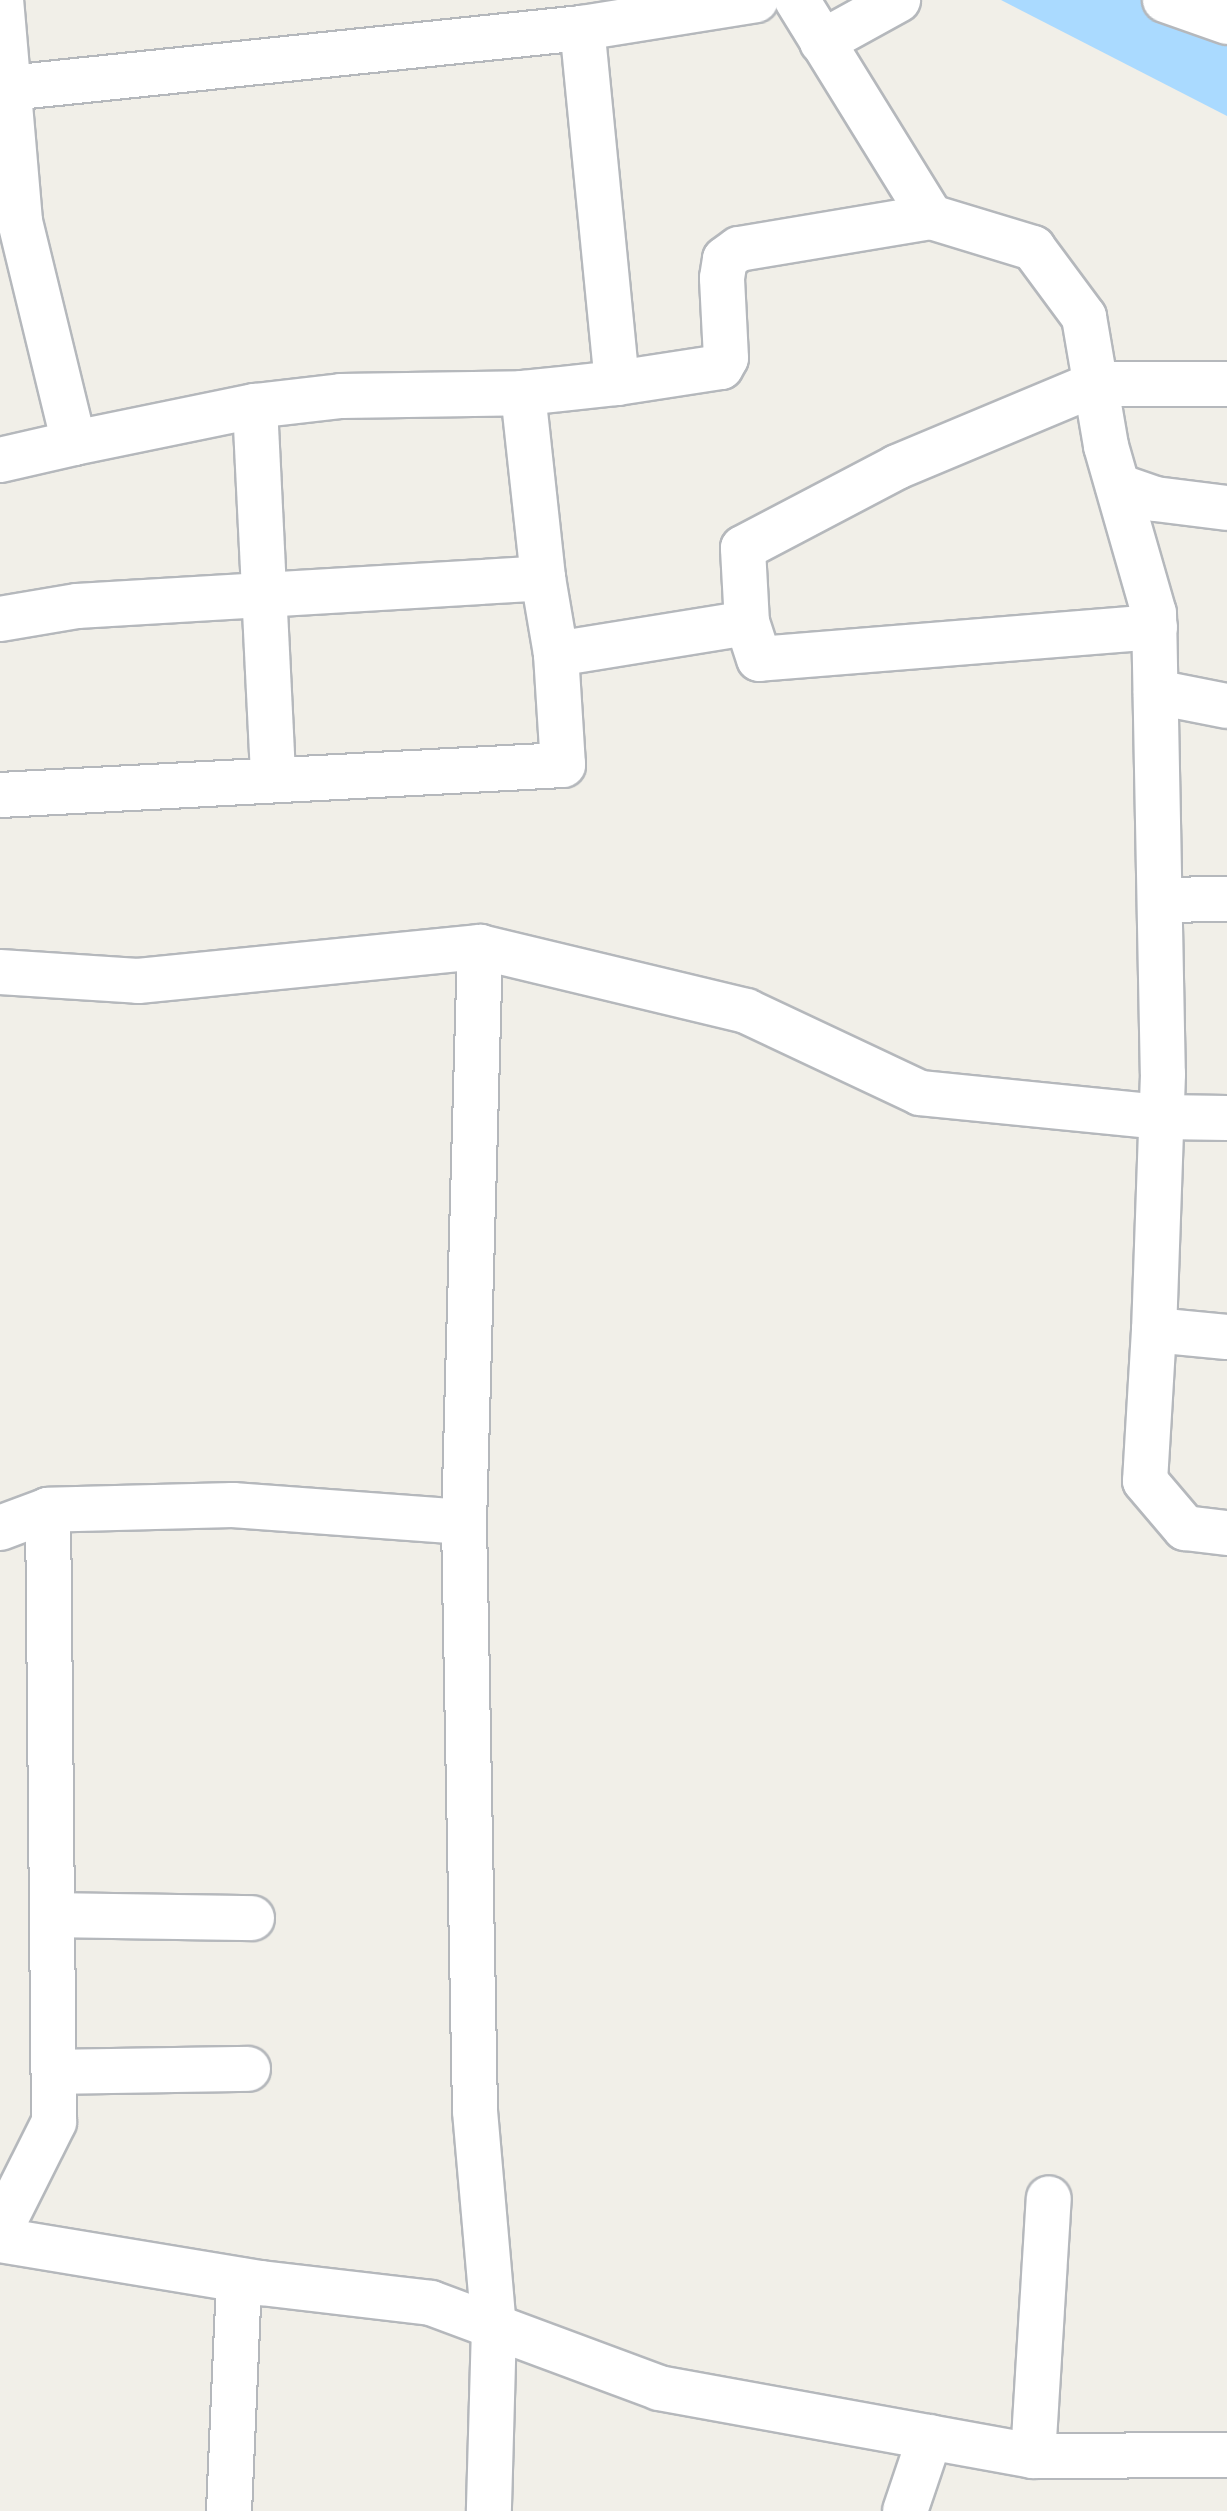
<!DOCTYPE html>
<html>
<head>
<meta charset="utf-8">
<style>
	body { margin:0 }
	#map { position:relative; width:1227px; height:2511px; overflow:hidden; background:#f1efe8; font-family:"Fira Sans Condensed",sans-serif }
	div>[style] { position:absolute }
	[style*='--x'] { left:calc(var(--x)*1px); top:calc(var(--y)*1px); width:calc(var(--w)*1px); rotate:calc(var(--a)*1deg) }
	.water>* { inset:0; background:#aadaff }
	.roads { filter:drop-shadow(2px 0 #b5b8bc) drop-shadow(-2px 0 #b5b8bc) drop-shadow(0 2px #b5b8bc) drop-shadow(0 -2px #b5b8bc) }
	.minor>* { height:44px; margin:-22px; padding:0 22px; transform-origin:22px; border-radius:22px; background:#fff }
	span { translate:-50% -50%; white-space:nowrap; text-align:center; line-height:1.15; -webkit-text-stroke:6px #fff; paint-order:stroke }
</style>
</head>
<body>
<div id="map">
	<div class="water">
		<i style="clip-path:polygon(1001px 0,1227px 0,1227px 116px)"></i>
	</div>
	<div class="roads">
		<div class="minor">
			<i style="--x:797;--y:0;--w:255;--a:58.3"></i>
			<i style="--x:931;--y:217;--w:107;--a:16.9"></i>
			<i style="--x:1033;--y:248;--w:86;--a:53.5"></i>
			<i style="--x:1084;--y:317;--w:131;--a:80.3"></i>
			<i style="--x:1106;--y:446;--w:174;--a:74"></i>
			<i style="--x:1154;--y:613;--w:461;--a:88.9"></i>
			<i style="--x:1163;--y:1074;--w:256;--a:92"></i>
			<i style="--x:1154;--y:1330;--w:73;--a:5.5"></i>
			<i style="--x:1165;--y:0;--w:66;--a:19.5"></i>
			<i style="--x:822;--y:42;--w:87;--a:-28.9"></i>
			<i style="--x:9;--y:88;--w:576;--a:-5.98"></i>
			<i style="--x:582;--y:28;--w:176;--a:-9.1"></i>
			<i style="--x:617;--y:383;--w:105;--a:-8.7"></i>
			<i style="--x:721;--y:367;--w:10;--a:-61"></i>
			<i style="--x:726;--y:358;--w:80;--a:-92.9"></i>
			<i style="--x:722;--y:278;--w:19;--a:-81"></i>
			<i style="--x:725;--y:259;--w:17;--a:-36"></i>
			<i style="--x:739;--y:249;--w:195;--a:-9.5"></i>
			<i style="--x:523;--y:393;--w:186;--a:83.8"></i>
			<i style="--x:255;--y:406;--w:374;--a:87.2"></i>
			<i style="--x:74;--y:443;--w:185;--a:-11.6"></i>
			<i style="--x:255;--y:406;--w:87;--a:-6.6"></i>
			<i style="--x:341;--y:396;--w:182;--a:-0.9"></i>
			<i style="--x:523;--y:393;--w:95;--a:-6.1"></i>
			<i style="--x:617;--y:383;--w:357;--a:-95.6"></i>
			<i style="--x:0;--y:460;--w:76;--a:-12.9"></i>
			<i style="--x:74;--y:443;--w:228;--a:-103.7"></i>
			<i style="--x:20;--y:221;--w:222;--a:-94.9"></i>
			<i style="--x:1118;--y:486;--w:39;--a:19"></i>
			<i style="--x:1155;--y:499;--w:73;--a:7.1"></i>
			<i style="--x:0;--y:619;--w:78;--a:-9.6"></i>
			<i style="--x:77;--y:606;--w:467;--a:-3.4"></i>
			<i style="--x:543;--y:578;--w:77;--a:80.3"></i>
			<i style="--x:556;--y:654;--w:111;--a:86.4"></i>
			<i style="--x:563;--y:765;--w:564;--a:176.95"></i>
			<i style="--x:1155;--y:627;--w:397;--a:175.4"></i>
			<i style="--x:759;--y:659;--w:38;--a:-108"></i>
			<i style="--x:747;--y:623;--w:75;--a:-93.1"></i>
			<i style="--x:743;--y:548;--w:174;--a:-27.7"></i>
			<i style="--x:897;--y:467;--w:215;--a:-22.7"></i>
			<i style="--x:1095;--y:384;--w:132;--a:0"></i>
			<i style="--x:556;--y:654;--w:193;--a:-9.2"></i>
			<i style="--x:1156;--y:692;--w:72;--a:11.2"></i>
			<i style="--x:1160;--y:900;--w:67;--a:-0.9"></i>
			<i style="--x:480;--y:947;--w:274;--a:13.5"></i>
			<i style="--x:746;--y:1011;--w:192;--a:25.2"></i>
			<i style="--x:920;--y:1093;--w:243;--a:5.7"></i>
			<i style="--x:1162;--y:1117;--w:65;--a:0.9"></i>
			<i style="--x:0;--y:972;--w:138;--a:3.7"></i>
			<i style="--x:138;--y:981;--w:344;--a:-5.7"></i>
			<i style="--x:480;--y:947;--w:575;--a:91.59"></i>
			<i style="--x:464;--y:1522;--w:232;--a:-175.8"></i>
			<i style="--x:233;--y:1505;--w:185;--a:178.5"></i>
			<i style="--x:48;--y:1510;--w:51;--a:159.4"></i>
			<i style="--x:1154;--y:1330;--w:151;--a:93.4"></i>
			<i style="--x:1145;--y:1481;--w:62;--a:49.6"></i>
			<i style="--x:1185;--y:1528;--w:42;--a:6.8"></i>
			<i style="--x:464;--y:1522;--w:589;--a:88.93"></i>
			<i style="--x:475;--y:2111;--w:217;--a:85"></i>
			<i style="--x:494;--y:2327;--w:184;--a:91.6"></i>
			<i style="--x:55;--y:1915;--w:197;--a:0.9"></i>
			<i style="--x:54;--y:2072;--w:194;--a:-0.9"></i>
			<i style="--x:0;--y:2230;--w:121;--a:-63.4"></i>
			<i style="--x:54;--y:2122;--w:612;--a:-90.56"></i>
			<i style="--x:0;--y:2240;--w:265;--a:9.4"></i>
			<i style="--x:261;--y:2283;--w:171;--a:6.7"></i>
			<i style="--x:431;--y:2303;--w:243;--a:20.4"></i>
			<i style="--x:659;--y:2388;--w:380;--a:10.3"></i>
			<i style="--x:1033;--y:2456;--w:194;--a:-0.3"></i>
			<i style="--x:1033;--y:2456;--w:258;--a:-86.5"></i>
			<i style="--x:229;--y:2511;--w:231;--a:-87.5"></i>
			<i style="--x:905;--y:2511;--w:78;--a:-71.3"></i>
		</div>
	</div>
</div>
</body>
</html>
